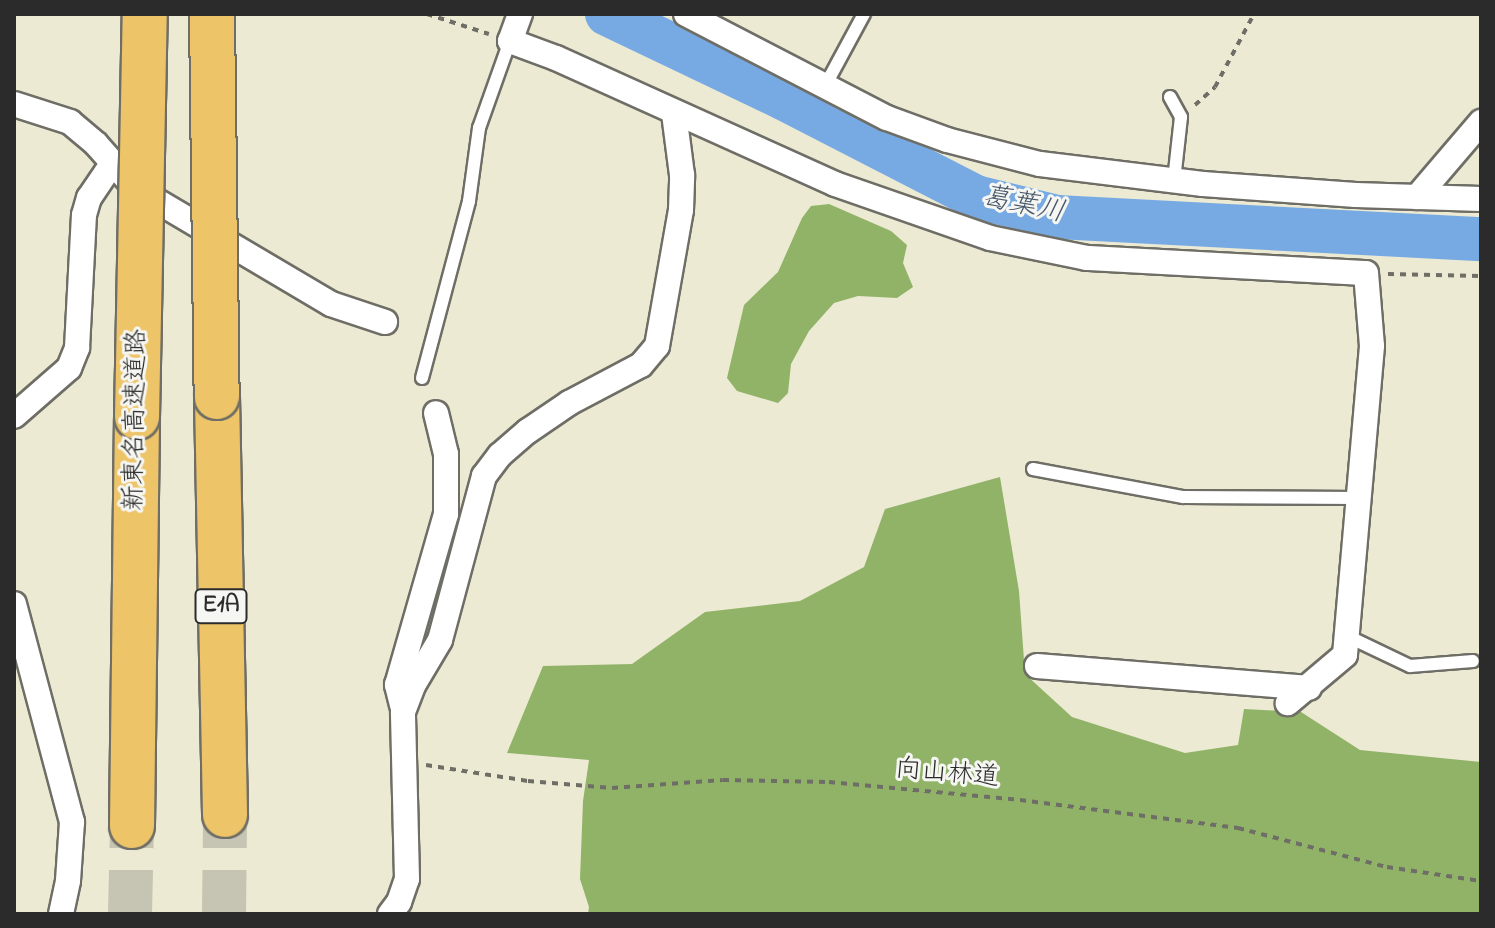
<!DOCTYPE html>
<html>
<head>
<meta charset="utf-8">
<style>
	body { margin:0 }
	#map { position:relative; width:1495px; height:928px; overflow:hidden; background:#edead4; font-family:"Indie Flower","Klee One",sans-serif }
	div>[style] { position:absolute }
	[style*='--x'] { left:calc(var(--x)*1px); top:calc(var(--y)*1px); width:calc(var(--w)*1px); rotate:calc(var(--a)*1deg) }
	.forest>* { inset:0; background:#90b368 }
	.river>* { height:44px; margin:-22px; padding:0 22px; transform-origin:22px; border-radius:22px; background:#77aae3 }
	.highway-tunnel>* { height:44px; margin-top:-22px; transform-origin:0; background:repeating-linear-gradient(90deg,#c6c4b2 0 44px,transparent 0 66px) }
	.path>* { height:4px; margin-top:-2px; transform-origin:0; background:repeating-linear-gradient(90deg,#6f6e66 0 6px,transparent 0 12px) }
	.roads { filter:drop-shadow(2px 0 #6f6e66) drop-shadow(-2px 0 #6f6e66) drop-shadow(0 2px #6f6e66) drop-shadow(0 -2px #6f6e66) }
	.lane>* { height:12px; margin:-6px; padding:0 6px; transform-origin:6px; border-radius:6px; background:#fff }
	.street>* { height:24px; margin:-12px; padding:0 12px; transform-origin:12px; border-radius:12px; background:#fff }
	.highway>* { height:44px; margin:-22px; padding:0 22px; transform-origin:22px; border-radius:22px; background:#eec469 }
	.bridges { filter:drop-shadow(2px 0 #6f6e66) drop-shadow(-2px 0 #6f6e66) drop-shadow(0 2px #6f6e66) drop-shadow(0 -2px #6f6e66) }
	.highway-bridge>* { height:44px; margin:-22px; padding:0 22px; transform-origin:22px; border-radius:22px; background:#eec469 }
	span { translate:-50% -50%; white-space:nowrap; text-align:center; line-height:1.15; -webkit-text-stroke:6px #f6f6f2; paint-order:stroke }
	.shield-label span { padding:2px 6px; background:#f6f6f2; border:2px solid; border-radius:6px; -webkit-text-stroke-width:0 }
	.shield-label { font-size:24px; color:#2b2b2b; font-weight:700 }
	.street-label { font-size:26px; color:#2b2b2b }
	.water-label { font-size:28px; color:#46576b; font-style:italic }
	.frame { position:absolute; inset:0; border:16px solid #2b2b2b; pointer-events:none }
</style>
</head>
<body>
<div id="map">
	<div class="forest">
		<i style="clip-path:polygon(829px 204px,891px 231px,907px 245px,903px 263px,913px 287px,897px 298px,858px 296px,834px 303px,809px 331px,791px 364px,788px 393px,778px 403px,737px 391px,727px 378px,744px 305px,778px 272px,802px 218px,811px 206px)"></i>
		<i style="clip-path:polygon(1000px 477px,1019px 591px,1025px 674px,1072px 717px,1185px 753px,1238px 745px,1244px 709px,1301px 712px,1360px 750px,1481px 762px,1481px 914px,588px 914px,589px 907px,580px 879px,583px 801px,589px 760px,507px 753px,543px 666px,632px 664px,705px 612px,800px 601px,864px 567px,885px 509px)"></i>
	</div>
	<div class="river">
		<i style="--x:607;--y:14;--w:195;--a:25.5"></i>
		<i style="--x:783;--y:98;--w:217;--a:27.2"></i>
		<i style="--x:976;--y:197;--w:83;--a:13.9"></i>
		<i style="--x:1057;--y:217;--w:425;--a:3"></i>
	</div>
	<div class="highway-tunnel">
		<i style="--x:130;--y:914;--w:88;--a:-88.7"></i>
		<i style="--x:224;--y:914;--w:99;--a:-89.4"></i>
	</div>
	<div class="path">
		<i style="--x:427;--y:14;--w:65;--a:17.9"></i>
		<i style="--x:1195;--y:105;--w:27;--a:-42"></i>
		<i style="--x:1215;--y:87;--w:83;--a:-61.9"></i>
		<i style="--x:1388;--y:274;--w:93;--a:1.2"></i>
		<i style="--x:426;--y:765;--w:103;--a:8.9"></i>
		<i style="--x:528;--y:781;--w:84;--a:4.8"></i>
		<i style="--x:612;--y:788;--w:111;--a:-4.1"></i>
		<i style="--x:723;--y:780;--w:106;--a:1.1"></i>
		<i style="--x:829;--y:782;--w:192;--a:5.4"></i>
		<i style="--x:1020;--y:800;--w:220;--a:7.3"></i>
		<i style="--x:1238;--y:828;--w:154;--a:14.7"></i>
		<i style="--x:1387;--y:867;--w:95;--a:8.5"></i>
	</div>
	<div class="roads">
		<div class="lane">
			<i style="--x:825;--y:86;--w:82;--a:-61.6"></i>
			<i style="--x:1170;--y:97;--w:23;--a:61"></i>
			<i style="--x:1181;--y:117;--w:63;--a:96.3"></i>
			<i style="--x:422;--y:378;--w:183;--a:-75.1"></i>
			<i style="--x:469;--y:201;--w:74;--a:-82.2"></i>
			<i style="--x:479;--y:128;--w:92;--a:-70.4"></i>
			<i style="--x:1033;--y:469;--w:153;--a:10.6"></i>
			<i style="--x:1183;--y:497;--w:176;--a:0.3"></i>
			<i style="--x:1347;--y:636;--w:70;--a:25.5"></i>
			<i style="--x:1410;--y:666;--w:63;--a:-4.5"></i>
		</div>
		<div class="street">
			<i style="--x:520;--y:14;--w:29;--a:110"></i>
			<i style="--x:510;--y:41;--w:49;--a:20.3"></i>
			<i style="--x:556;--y:58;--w:306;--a:24.3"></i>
			<i style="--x:835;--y:184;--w:164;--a:19.2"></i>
			<i style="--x:990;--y:238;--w:99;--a:11.7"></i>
			<i style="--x:1087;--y:258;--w:279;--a:3.1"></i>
			<i style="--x:1366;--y:273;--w:73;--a:85.3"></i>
			<i style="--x:1372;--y:346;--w:310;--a:95"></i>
			<i style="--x:1345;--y:655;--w:75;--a:139.9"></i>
			<i style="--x:686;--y:14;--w:226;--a:27.4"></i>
			<i style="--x:887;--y:118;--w:64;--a:20.1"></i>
			<i style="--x:947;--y:140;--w:96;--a:14.5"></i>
			<i style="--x:1040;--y:164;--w:164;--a:7"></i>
			<i style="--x:1203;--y:184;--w:153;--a:4.1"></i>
			<i style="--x:1356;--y:195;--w:125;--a:1.8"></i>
			<i style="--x:14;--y:104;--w:59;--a:17.8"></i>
			<i style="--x:70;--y:122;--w:34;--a:40"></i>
			<i style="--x:96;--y:144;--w:59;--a:48.4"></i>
			<i style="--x:135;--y:188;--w:228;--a:30.6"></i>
			<i style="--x:331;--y:304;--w:57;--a:18.4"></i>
			<i style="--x:1417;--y:197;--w:99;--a:-49.5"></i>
			<i style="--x:14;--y:416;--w:73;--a:-41.1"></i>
			<i style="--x:69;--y:368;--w:22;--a:-68"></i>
			<i style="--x:77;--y:348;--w:133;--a:-87"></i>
			<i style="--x:84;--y:215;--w:18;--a:-74"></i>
			<i style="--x:89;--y:198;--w:40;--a:-56"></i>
			<i style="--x:14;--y:604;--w:226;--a:75.1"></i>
			<i style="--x:72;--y:822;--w:59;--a:93.9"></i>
			<i style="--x:68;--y:881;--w:34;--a:102"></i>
			<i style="--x:1037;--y:666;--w:273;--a:4.6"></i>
			<i style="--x:402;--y:705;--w:21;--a:-104"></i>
			<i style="--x:397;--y:685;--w:178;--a:-74"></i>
			<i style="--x:446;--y:514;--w:60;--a:-90"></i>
			<i style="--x:446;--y:454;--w:42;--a:-103.7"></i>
			<i style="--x:390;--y:914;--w:15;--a:-53"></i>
			<i style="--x:399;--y:902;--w:24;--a:-71"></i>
			<i style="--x:407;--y:879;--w:167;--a:-91.4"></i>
			<i style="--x:403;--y:712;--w:30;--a:-69"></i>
			<i style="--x:414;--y:684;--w:51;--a:-59.4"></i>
			<i style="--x:440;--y:640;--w:170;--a:-75"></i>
			<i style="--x:484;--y:476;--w:26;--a:-53"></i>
			<i style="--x:500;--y:455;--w:37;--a:-41"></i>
			<i style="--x:528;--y:431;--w:50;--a:-34.3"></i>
			<i style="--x:569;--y:403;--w:81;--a:-27.8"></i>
			<i style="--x:641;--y:365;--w:25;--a:-50"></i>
			<i style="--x:657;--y:346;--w:138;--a:-80"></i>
			<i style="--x:681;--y:210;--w:35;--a:-88"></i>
			<i style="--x:682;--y:175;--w:63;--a:-97.4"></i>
		</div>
		<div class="highway">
			<i style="--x:217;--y:397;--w:418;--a:88.9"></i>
			<i style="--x:132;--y:826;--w:409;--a:-89.3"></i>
		</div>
	</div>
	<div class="bridges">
		<div class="highway-bridge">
			<i style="--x:212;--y:14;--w:383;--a:89.3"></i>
			<i style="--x:137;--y:417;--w:403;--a:-88.9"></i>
		</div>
	</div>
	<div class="shield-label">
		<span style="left:221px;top:606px">E1A</span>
	</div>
	<div class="street-label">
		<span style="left:137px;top:420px;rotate:-89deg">新東名高速道路</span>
		<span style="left:947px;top:775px;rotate:5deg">向山林道</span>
	</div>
	<div class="water-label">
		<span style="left:1023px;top:206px;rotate:12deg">葛葉川</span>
	</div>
	<div class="frame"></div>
</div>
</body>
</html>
